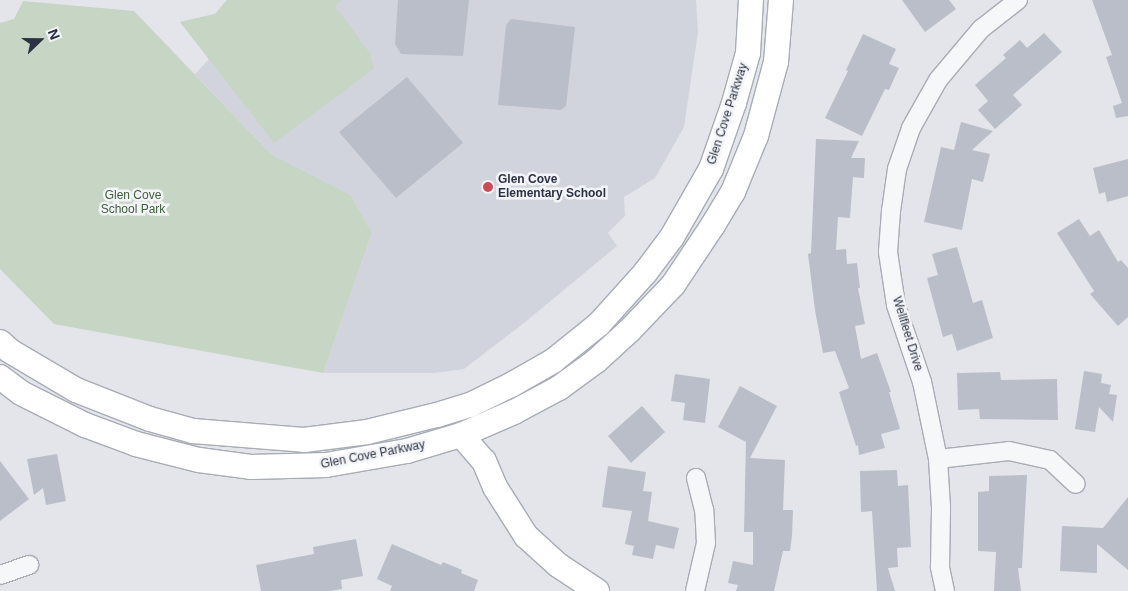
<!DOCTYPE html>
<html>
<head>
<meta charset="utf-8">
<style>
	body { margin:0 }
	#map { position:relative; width:1128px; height:591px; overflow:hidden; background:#e3e5eb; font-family:Arial,sans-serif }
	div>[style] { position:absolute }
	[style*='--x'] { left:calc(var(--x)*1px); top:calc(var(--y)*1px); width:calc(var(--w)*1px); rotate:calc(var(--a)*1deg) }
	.built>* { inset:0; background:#d1d4dd }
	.green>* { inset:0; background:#c7d5c4 }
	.building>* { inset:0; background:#babec8 }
	.roads { filter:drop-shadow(1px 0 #a8acb5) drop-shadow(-1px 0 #a8acb5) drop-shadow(0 1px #a8acb5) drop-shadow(0 -1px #a8acb5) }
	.street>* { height:18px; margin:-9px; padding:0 9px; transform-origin:9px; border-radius:9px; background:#f6f7f9 }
	.secondary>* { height:24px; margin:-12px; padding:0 12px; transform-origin:12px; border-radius:12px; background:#fff }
	.dots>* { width:14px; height:14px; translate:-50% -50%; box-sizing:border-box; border:2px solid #f3f4f8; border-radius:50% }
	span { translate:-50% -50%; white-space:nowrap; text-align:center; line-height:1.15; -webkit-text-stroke:5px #f3f4f8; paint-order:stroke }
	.street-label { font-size:12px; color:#2b3243 }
	.poi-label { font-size:12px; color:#2b3243; font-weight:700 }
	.left { translate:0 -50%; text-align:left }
	.park-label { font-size:12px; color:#3c5e38 }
	.north { position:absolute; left:15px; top:15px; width:50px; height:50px; -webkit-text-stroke:4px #f3f4f8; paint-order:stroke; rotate:68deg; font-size:14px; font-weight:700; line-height:20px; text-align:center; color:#2b3243 }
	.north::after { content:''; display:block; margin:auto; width:18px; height:22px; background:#2b3243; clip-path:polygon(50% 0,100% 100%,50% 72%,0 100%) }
</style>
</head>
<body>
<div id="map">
	<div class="built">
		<i style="clip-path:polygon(227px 0,696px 0,698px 32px,684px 127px,655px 178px,624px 197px,625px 216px,608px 233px,617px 246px,524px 323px,464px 369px,435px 373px,323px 373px,372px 233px,351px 195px,271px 154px,195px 74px,209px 59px,180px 22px,215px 14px)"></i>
	</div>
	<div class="green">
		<i style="clip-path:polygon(227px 0,342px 0,335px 6px,370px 53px,374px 69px,274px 143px,180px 22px,215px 14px)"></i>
		<i style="clip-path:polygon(23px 1px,134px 11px,271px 154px,351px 195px,372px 233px,323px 373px,54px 324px,0 269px,0 23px,14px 19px)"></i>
	</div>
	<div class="building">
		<i style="clip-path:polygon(398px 0,469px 0,463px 56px,401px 54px,395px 44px)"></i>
		<i style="clip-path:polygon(902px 0,949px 0,956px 9px,925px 32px)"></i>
		<i style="clip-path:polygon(1092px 0,1128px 0,1128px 116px,1116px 118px,1113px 106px,1122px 103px,1106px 57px,1112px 55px)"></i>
		<i style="clip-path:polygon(511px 19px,575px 27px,566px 106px,561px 110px,498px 105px,506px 25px)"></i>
		<i style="clip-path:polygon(1044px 33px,1062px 52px,1013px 95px,1022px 105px,995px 129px,978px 110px,988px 101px,975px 85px,1006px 58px,1003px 55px,1020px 40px,1027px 48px)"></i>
		<i style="clip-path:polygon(863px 34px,896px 49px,889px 64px,899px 68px,889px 90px,885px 89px,862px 136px,825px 118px,848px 71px,846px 70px)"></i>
		<i style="clip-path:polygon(407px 77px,463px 143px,396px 198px,339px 132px)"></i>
		<i style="clip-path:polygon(961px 122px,993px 131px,972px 150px,990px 154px,983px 182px,972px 179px,962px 230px,924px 222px,941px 147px,954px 150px)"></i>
		<i style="clip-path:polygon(816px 139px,859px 141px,851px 158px,865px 158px,864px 178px,853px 177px,850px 218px,838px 217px,836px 250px,846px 249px,847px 264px,857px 263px,860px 288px,858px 288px,865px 324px,855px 326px,861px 359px,877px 353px,891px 392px,889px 392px,900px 429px,881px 434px,885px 448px,859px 455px,858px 445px,856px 446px,839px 392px,849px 388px,835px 351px,823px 353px,815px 310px,808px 254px,811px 253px)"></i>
		<i style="clip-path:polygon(1128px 159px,1128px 196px,1107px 202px,1105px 192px,1099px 194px,1093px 168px)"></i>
		<i style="clip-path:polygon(1079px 219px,1090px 236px,1099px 230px,1118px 262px,1121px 260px,1128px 268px,1128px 317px,1118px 326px,1090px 294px,1094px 291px,1057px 233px)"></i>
		<i style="clip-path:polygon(957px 247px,973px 303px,982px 300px,993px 338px,957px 351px,952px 334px,943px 337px,927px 278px,938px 275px,932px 254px)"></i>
		<i style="clip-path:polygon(1084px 371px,1102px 374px,1101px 383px,1111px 385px,1109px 394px,1117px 395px,1113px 422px,1099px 407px,1095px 432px,1075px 429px)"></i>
		<i style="clip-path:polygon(1000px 372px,1001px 380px,1057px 379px,1058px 420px,980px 419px,979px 409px,958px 410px,957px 373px)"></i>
		<i style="clip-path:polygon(675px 374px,710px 379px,705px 423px,683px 420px,685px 403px,671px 401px)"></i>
		<i style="clip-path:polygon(740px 386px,777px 406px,750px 458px,785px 460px,783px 510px,793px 510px,792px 536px,790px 551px,783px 551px,774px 591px,736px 591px,738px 585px,728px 583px,733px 561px,753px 565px,753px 532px,744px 532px,746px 442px,718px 427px)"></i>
		<i style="clip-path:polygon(642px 406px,665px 432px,631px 463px,608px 436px)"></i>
		<i style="clip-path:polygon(57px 454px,66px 501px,46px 505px,43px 488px,34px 495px,27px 459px)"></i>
		<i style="clip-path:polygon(0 461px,29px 499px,0 521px)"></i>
		<i style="clip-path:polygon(608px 466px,646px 472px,643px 491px,652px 492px,648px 521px,679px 528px,674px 549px,656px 545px,653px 559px,632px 555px,634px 546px,625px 544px,632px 511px,602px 507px)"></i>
		<i style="clip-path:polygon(897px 470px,898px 486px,908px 485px,911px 547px,897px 548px,898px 567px,888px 568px,895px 591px,877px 591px,872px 511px,861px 512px,860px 471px)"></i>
		<i style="clip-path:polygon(1027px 475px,1022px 568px,1018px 568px,1021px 591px,994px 591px,996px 552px,978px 551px,978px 492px,989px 491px,989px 476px)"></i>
		<i style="clip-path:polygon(1128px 497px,1128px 570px,1097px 544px,1097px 573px,1060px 571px,1062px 526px,1103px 528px)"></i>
		<i style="clip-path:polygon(356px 539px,363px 576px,341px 580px,342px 589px,330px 591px,261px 591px,256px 565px,314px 554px,313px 547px)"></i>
		<i style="clip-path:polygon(392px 544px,441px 565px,443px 562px,462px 570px,461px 573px,478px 580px,474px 591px,390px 591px,392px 586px,377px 579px)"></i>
	</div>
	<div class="roads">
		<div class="street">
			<i style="--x:938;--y:459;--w:71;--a:-6.4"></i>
			<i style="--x:1009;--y:451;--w:42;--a:12.4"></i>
			<i style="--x:1050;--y:460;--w:35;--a:43"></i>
			<i style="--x:0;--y:575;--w:31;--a:-19"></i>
			<i style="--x:695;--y:591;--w:49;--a:-77.1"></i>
			<i style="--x:706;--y:543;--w:33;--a:-93"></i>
			<i style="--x:704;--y:510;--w:33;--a:-104"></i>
			<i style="--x:945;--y:591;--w:25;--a:-102"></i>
			<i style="--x:940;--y:567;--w:60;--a:-89"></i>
			<i style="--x:941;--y:507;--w:48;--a:-93.6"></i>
			<i style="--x:938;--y:459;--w:79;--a:-101.7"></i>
			<i style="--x:922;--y:382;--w:81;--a:-108.7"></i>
			<i style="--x:896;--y:305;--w:54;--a:-98.6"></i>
			<i style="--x:888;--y:252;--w:41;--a:-85.8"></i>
			<i style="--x:891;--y:211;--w:42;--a:-81.9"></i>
			<i style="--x:897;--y:169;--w:43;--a:-71.1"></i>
			<i style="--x:911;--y:128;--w:55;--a:-60.6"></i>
			<i style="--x:938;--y:80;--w:67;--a:-49.9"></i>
			<i style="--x:981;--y:29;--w:47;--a:-38.1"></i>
		</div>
		<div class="secondary">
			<i style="--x:0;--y:342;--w:13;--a:42"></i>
			<i style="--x:10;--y:351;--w:77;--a:30.6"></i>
			<i style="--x:76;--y:390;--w:79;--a:21.4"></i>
			<i style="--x:150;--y:419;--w:45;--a:15.6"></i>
			<i style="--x:193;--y:431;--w:111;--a:4.6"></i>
			<i style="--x:304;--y:440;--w:64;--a:-7.2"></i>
			<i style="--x:367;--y:432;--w:72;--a:-13.7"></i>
			<i style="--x:437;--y:415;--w:34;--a:-17"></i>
			<i style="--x:470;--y:405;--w:46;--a:-26"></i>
			<i style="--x:511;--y:385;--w:48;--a:-29.7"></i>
			<i style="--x:553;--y:361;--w:59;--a:-38.8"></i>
			<i style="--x:599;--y:324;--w:69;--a:-48"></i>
			<i style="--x:645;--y:273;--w:45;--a:-53.1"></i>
			<i style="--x:672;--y:237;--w:78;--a:-60.2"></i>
			<i style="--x:711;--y:169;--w:70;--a:-70.8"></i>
			<i style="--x:734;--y:103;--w:52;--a:-74.4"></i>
			<i style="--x:748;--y:53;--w:53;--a:-86.8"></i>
			<i style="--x:0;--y:377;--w:26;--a:37"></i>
			<i style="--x:21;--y:393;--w:72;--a:26.6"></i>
			<i style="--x:85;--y:425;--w:54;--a:20.4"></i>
			<i style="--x:136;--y:444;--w:65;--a:14.3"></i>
			<i style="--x:199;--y:460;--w:52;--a:7.7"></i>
			<i style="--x:251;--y:467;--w:75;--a:-1.5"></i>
			<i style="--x:326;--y:465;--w:82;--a:-9.8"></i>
			<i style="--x:407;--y:451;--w:56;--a:-16.5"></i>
			<i style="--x:461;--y:435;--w:58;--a:-23.5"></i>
			<i style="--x:514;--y:412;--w:51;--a:-28.1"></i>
			<i style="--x:559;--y:388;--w:46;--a:-36.1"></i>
			<i style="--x:596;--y:361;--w:45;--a:-42.3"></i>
			<i style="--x:629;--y:331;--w:64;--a:-46.3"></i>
			<i style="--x:673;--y:285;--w:72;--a:-56.3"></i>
			<i style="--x:713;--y:225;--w:39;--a:-59"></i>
			<i style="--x:733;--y:192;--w:61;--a:-67.7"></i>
			<i style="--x:756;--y:136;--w:77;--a:-74.9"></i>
			<i style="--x:776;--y:62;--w:62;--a:-85.4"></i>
			<i style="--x:461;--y:435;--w:35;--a:49"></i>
			<i style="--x:484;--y:461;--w:28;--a:67"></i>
			<i style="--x:495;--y:487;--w:58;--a:57.7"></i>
			<i style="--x:526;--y:536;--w:43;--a:42.2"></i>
			<i style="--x:558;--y:565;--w:47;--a:33.7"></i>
		</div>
	</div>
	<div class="dots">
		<i style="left:488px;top:187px;background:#cd4b54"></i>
	</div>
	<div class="street-label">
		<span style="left:728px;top:114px;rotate:-72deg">Glen Cove Parkway</span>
		<span style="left:907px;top:334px;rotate:73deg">Wellfleet Drive</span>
		<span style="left:373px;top:455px;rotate:-11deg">Glen Cove Parkway</span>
	</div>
	<div class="poi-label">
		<span class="left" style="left:498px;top:187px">Glen Cove<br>Elementary School</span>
	</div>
	<div class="park-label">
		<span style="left:133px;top:203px">Glen Cove<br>School Park</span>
	</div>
	<div class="north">N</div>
</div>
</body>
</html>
